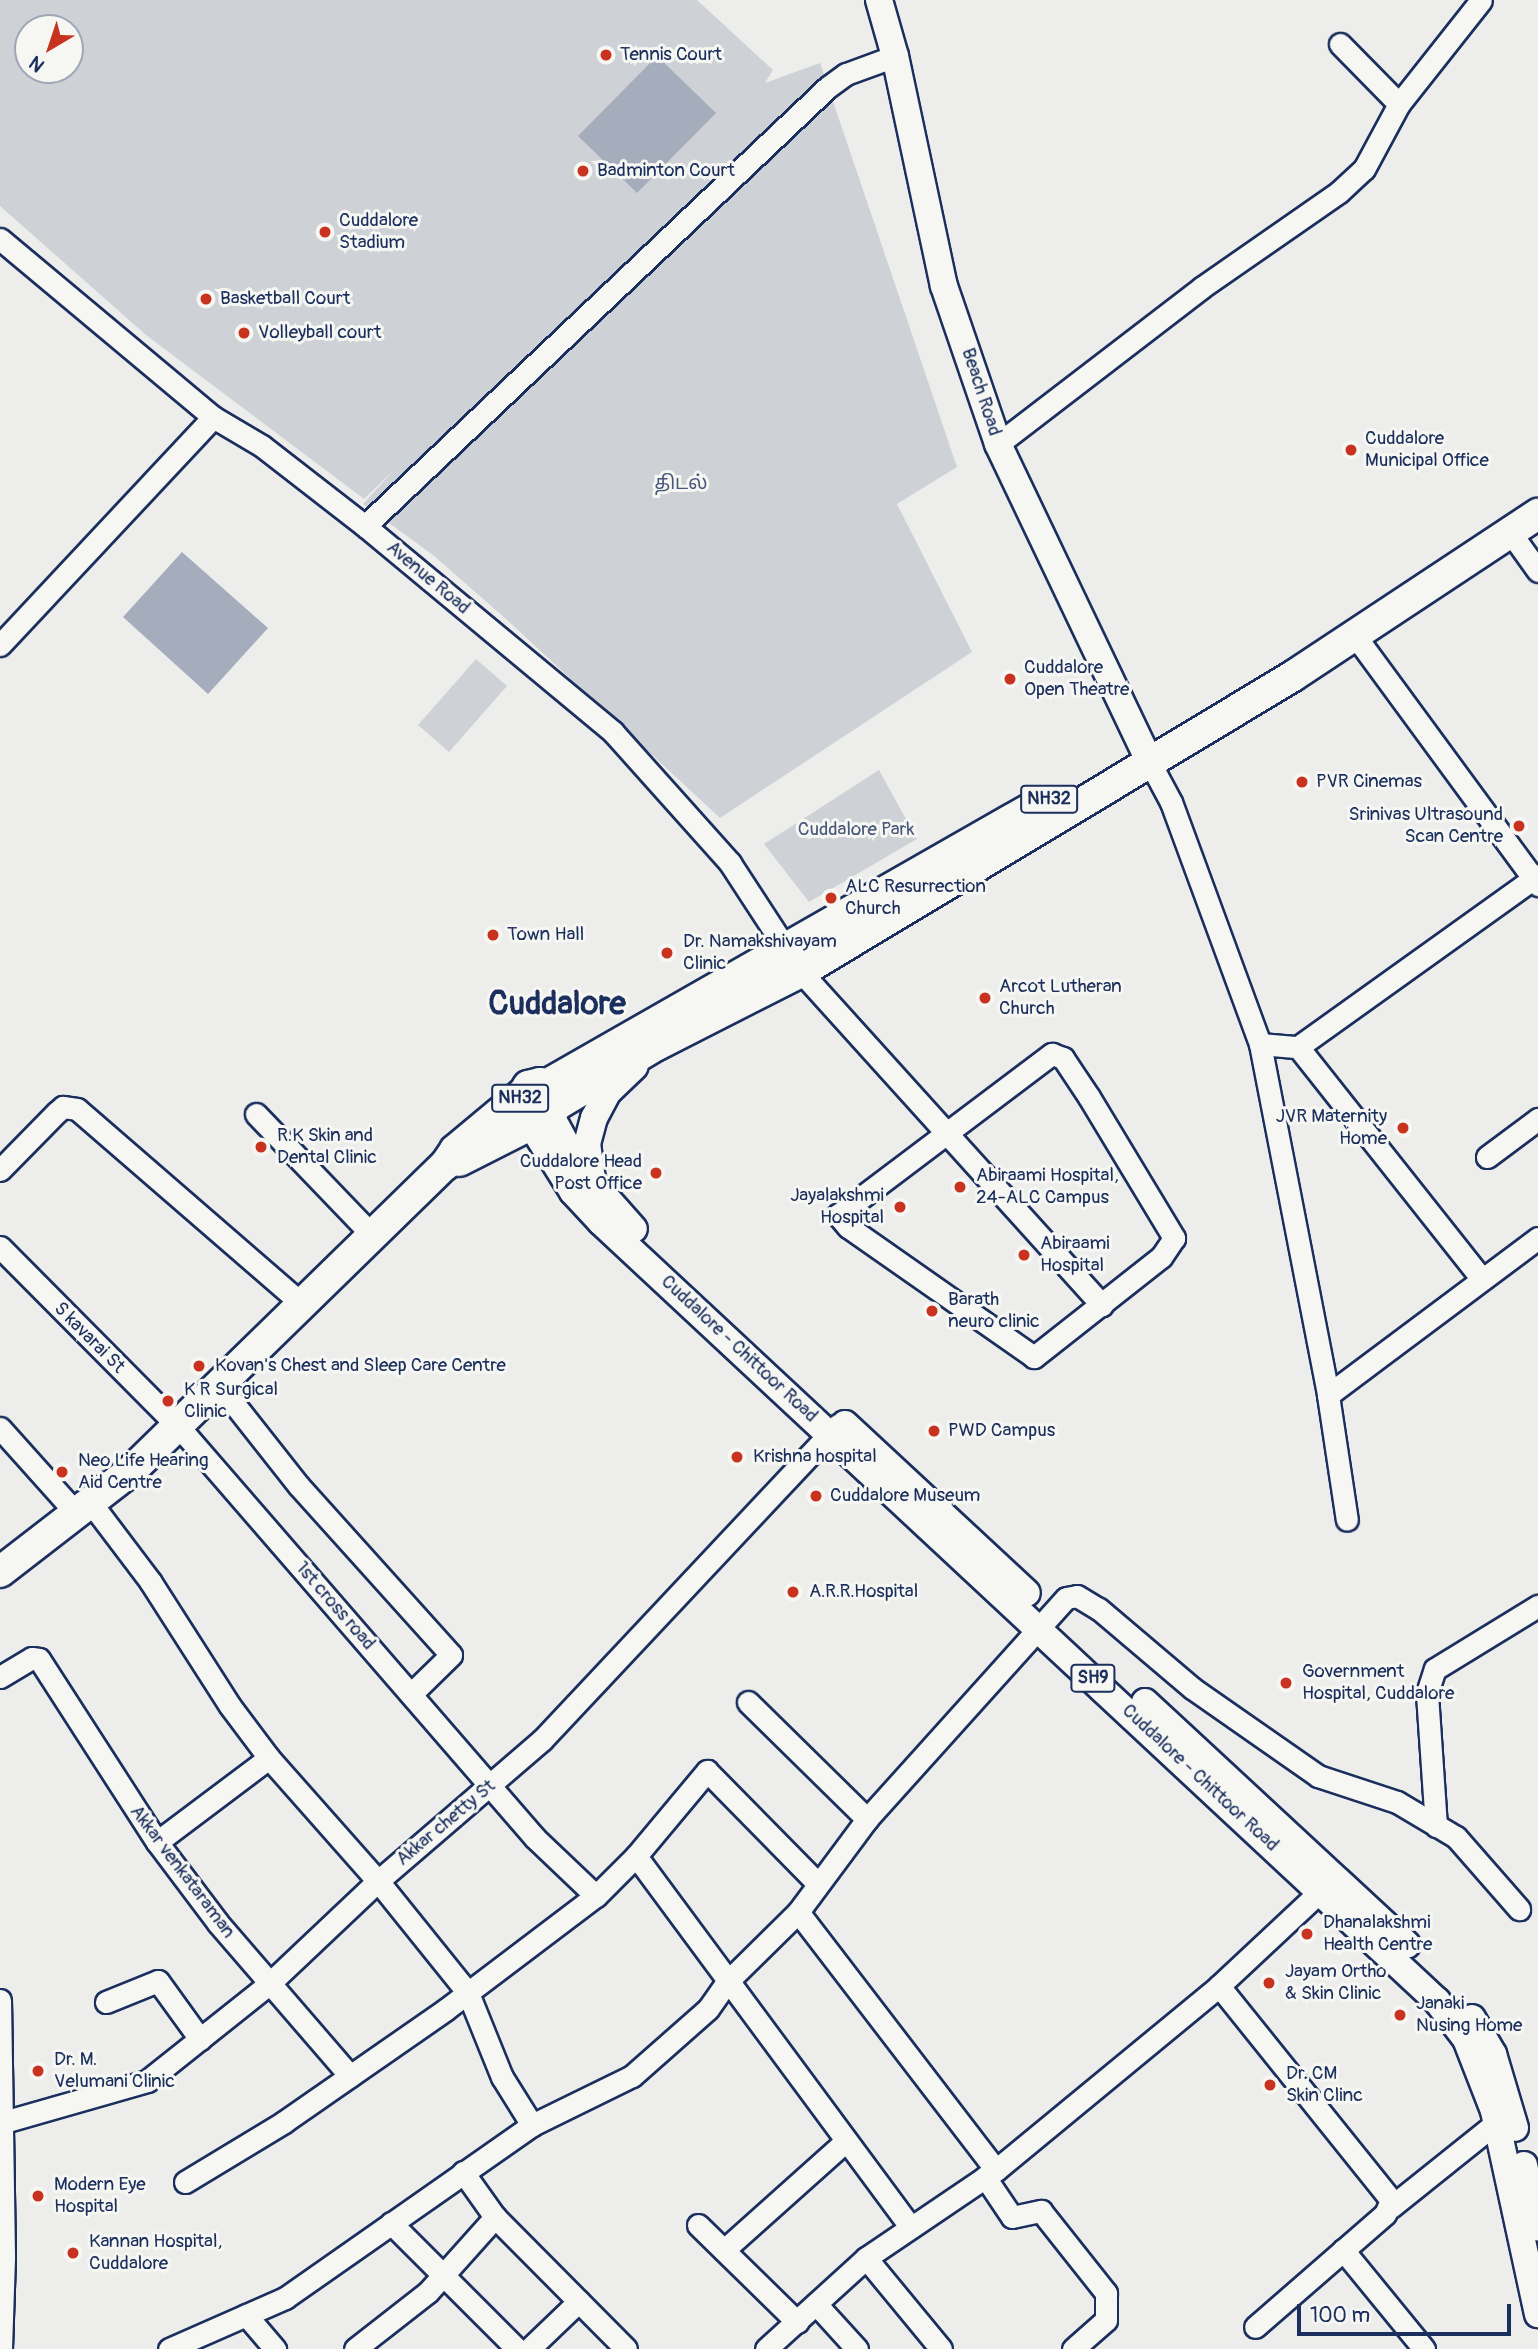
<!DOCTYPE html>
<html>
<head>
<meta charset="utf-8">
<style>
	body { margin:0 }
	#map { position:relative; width:1538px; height:2349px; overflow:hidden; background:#edeeec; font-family:Pangolin,"Noto Sans Tamil",sans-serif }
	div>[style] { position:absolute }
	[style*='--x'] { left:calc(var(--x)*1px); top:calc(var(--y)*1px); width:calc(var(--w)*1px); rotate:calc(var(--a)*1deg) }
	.green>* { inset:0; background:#ced2d7 }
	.water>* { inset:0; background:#a5acbc }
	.roads { filter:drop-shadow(2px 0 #1b2f5e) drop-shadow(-2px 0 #1b2f5e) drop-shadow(0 2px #1b2f5e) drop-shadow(0 -2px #1b2f5e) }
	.minor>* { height:21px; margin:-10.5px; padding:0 10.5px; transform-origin:10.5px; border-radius:10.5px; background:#f6f6f2 }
	.major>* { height:26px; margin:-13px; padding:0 13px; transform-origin:13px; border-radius:13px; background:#f6f6f2 }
	.highway>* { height:30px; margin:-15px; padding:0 15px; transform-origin:15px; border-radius:15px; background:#f6f6f2 }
	.dots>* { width:19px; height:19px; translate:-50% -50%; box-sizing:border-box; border:4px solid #f6f6f2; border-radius:50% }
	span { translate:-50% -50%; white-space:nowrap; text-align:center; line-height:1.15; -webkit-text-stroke:6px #f6f6f2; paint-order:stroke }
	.shield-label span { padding:2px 5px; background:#f6f6f2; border:2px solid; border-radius:5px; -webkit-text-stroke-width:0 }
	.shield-label { font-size:18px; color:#1b2f5e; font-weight:700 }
	.poi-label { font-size:19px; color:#1b2f5e }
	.left { translate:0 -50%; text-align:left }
	.right { translate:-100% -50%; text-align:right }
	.street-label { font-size:19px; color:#1b2f5e }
	.park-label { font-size:19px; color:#48587c }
	.town-label { font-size:33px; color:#1b2f5e; font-weight:700 }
	.north { position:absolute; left:14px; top:14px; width:70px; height:70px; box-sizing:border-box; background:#f6f6f2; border:2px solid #9ea6b7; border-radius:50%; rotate:219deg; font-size:19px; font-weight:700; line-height:28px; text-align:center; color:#1b2f5e }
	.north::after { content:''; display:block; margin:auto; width:24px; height:32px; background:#c8321e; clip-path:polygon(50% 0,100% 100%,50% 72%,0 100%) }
	.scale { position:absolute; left:1297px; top:2304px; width:214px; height:32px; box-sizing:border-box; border:4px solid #1b2f5e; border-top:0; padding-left:9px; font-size:21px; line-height:24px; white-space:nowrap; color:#1b2f5e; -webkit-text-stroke:5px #f6f6f2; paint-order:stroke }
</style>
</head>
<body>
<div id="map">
	<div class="green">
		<i style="clip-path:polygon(evenodd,0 0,697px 0,773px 70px,765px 83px,820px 63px,957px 467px,897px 504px,972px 652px,720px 818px,506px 619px,433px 555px,363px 504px,394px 470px,364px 499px,146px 335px,0 206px,0 0,28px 28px,70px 28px,70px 70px,28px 70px,28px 28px)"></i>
		<i style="clip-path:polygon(476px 659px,507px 686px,449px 752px,418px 725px)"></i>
		<i style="clip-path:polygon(879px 770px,917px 839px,809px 902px,764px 844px)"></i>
	</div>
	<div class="water">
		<i style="clip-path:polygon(657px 56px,716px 113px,637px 193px,578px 136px)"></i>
		<i style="clip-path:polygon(182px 552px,268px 628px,208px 694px,123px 617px)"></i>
	</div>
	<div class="roads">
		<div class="minor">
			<i style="--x:1340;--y:44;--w:84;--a:45.5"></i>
			<i style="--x:0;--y:239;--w:278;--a:39.9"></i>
			<i style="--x:213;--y:417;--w:57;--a:30.6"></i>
			<i style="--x:262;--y:446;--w:130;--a:37.8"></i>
			<i style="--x:365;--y:526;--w:322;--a:39.7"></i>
			<i style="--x:613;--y:732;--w:176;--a:48.2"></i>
			<i style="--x:730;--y:863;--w:130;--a:56.9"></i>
			<i style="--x:801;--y:972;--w:449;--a:47.9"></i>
			<i style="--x:998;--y:444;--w:256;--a:-37.5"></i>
			<i style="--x:1201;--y:288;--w:168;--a:-34.8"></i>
			<i style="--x:1339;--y:192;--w:34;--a:-43"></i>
			<i style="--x:1364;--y:169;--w:74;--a:-61.7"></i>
			<i style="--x:1399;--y:104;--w:132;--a:-51.7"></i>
			<i style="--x:365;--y:526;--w:638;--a:-43.48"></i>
			<i style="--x:828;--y:87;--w:22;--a:-36"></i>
			<i style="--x:846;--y:74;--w:52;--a:-20.2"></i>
			<i style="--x:1510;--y:532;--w:48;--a:54.3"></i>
			<i style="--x:1356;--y:637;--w:308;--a:53.7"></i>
			<i style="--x:0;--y:645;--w:312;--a:-46.9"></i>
			<i style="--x:1149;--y:761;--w:47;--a:61.8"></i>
			<i style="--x:1171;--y:802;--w:258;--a:69.8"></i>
			<i style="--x:1260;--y:1044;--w:358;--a:79"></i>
			<i style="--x:1328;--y:1395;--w:126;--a:81.4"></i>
			<i style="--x:1260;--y:1044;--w:38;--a:5"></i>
			<i style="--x:1298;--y:1047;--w:295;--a:-35.6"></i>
			<i style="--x:1298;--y:1047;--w:296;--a:51.6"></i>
			<i style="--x:1052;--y:1054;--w:12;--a:20"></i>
			<i style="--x:1063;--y:1058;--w:47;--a:56.3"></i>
			<i style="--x:1089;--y:1097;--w:165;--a:58.9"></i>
			<i style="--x:1174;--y:1238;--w:23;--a:124"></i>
			<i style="--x:1161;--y:1257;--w:162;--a:141.8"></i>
			<i style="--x:1034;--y:1357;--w:227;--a:-145"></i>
			<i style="--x:848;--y:1227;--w:16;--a:-130"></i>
			<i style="--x:838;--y:1215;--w:268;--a:-37"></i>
			<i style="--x:256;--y:1114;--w:168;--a:46.2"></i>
			<i style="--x:1487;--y:1157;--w:64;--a:-36.7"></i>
			<i style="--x:0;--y:1170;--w:81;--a:-45.5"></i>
			<i style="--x:57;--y:1112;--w:8;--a:-40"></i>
			<i style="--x:63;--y:1107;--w:14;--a:8"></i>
			<i style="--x:77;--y:1109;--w:298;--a:40.9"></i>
			<i style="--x:0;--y:1247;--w:254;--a:45.2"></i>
			<i style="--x:179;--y:1427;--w:544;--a:49.1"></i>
			<i style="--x:535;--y:1838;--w:84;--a:43.6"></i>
			<i style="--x:220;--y:1386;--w:127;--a:51.7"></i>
			<i style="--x:299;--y:1486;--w:227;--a:48"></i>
			<i style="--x:451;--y:1655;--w:56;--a:135.7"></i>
			<i style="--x:1328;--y:1395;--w:262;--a:-36.8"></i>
			<i style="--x:0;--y:1428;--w:115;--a:48.2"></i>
			<i style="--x:91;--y:1503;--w:98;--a:52.9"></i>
			<i style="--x:150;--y:1581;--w:148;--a:57.4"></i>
			<i style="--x:230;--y:1706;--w:65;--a:53.1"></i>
			<i style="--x:269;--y:1758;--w:164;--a:48.5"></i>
			<i style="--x:378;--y:1881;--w:144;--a:51.2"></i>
			<i style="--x:468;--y:1993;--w:91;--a:68"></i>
			<i style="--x:502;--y:2077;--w:57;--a:58"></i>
			<i style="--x:0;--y:1677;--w:37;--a:-31"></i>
			<i style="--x:32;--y:1658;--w:7;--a:8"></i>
			<i style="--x:39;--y:1659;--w:218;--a:57.2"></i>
			<i style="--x:157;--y:1842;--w:101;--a:53"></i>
			<i style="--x:218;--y:1923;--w:202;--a:49.2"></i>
			<i style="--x:748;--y:1702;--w:167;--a:44.5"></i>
			<i style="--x:1436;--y:1826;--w:133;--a:-93.9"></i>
			<i style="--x:1427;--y:1693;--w:25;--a:-72"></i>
			<i style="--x:1435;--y:1669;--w:121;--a:-31.5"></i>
			<i style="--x:157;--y:1842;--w:140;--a:-36.9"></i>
			<i style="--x:636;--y:1856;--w:462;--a:53.5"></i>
			<i style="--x:798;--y:1912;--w:325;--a:52.5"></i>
			<i style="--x:1219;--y:1986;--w:275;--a:51.2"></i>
			<i style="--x:1391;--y:2200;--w:15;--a:113"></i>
			<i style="--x:1385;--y:2214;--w:172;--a:139"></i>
			<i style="--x:0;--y:2000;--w:258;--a:89.1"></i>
			<i style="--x:4;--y:2258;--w:91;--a:91.9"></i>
			<i style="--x:106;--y:2002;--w:56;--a:-22"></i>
			<i style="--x:158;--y:1981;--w:72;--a:54.1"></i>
			<i style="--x:0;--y:2123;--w:153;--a:-15.9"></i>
			<i style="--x:147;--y:2081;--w:156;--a:-38.5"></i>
			<i style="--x:269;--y:1984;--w:150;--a:-43.4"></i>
			<i style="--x:378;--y:1881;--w:216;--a:-40.7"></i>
			<i style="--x:542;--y:1740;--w:432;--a:-46.8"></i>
			<i style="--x:463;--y:2172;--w:55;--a:54.6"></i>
			<i style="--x:495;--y:2217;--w:186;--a:45.2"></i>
			<i style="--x:985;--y:2177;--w:48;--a:56"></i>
			<i style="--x:1012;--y:2217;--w:30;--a:-12"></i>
			<i style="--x:1041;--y:2211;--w:105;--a:51.6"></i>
			<i style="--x:1106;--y:2293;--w:27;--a:90"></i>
			<i style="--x:1106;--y:2320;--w:44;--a:138.7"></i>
			<i style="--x:185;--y:2182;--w:116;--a:-31.2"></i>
			<i style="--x:284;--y:2122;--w:196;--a:-34.8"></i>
			<i style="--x:445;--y:2010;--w:189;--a:-37.1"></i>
			<i style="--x:596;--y:1896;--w:57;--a:-45"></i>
			<i style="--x:636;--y:1856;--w:111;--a:-50.1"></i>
			<i style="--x:707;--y:1771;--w:158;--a:45.5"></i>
			<i style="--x:1391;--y:2207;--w:134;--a:-38.7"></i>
			<i style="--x:391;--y:2223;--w:178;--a:45"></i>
			<i style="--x:698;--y:2225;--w:139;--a:44.4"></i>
			<i style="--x:724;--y:2250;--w:162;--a:-41.8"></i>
			<i style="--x:1343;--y:2250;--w:128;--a:50.7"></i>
			<i style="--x:866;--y:2258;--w:118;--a:50.5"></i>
			<i style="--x:816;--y:2304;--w:61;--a:47.7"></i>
			<i style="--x:246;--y:2315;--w:45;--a:49.5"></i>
			<i style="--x:169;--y:2349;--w:127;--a:-23.7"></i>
			<i style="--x:285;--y:2298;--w:302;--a:-35"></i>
			<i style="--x:532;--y:2125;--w:111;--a:-26.1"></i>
			<i style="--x:632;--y:2076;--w:101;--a:-41.4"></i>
			<i style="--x:708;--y:2009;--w:32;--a:-55"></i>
			<i style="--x:726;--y:1983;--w:101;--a:-44.6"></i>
			<i style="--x:798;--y:1912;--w:116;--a:-53.4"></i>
			<i style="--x:867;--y:1819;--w:297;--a:-48"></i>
			<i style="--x:1066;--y:1598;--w:11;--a:-10"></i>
			<i style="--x:1077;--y:1596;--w:26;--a:31"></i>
			<i style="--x:1099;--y:1609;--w:122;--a:40.3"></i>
			<i style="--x:1192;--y:1688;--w:154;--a:34.9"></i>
			<i style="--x:1318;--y:1776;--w:83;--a:18.2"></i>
			<i style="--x:1397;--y:1802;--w:69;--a:30.7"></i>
			<i style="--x:1456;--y:1837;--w:96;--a:48.8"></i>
			<i style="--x:355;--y:2349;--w:93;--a:-38"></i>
			<i style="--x:428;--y:2292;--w:101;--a:-48.2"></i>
			<i style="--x:529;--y:2349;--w:69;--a:-43.8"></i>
			<i style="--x:766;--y:2349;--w:135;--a:-42.3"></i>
			<i style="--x:866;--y:2258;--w:157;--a:-34.1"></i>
			<i style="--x:996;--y:2170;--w:289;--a:-39.5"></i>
			<i style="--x:1219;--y:1986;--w:151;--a:-43.1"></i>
		</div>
		<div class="major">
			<i style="--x:879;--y:0;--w:58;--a:74.1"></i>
			<i style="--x:895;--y:56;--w:235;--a:78"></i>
			<i style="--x:944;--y:286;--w:167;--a:71.1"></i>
			<i style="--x:998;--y:444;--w:351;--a:64.5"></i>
			<i style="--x:523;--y:1112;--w:94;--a:58"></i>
			<i style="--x:573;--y:1192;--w:41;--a:47"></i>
			<i style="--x:601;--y:1222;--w:1143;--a:42.98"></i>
			<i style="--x:1437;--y:2001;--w:48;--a:52.7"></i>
			<i style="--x:1466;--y:2039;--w:77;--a:68.7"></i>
			<i style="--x:1494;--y:2111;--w:208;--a:77.8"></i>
			<i style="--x:551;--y:1116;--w:57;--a:61.6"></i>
			<i style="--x:578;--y:1166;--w:84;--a:48.4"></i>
			<i style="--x:592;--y:1179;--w:35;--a:-98"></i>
			<i style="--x:587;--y:1144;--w:27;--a:-75"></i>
			<i style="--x:594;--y:1118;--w:30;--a:-62"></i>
			<i style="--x:608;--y:1092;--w:37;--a:-44"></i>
			<i style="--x:845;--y:1424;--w:248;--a:42.9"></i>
			<i style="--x:1145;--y:1702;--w:357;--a:42.8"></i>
			<i style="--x:1472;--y:2018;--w:42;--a:59.7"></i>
			<i style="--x:1493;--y:2054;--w:77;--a:73.4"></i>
			<i style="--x:1524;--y:2165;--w:64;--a:77.3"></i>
		</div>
		<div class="highway">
			<i style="--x:546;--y:1085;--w:563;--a:-29.71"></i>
			<i style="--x:557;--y:1105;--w:12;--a:-99"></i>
			<i style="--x:555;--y:1093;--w:18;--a:-146"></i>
			<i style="--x:540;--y:1083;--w:12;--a:166"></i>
			<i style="--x:528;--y:1086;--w:17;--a:121"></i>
			<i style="--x:519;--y:1101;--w:18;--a:63"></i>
			<i style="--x:527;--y:1117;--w:19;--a:6"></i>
			<i style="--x:546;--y:1119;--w:18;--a:-52"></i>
			<i style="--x:557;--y:1105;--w:117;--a:-31"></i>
			<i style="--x:657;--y:1045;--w:161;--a:-26.9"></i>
			<i style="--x:801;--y:972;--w:574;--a:-31.03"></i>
			<i style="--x:1293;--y:676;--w:294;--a:-33.5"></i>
			<i style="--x:459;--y:1161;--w:91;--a:-26.8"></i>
			<i style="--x:0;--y:1572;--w:167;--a:-37.7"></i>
			<i style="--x:132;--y:1470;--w:437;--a:-44.3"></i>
			<i style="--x:445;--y:1165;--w:18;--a:-56"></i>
			<i style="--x:455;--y:1150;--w:86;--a:-39.8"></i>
		</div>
	</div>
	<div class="dots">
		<i style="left:606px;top:55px;background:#c8321e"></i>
		<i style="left:583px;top:171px;background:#c8321e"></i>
		<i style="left:325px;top:232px;background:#c8321e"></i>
		<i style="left:206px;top:299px;background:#c8321e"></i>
		<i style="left:244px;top:333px;background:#c8321e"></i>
		<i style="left:1351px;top:450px;background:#c8321e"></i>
		<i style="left:1010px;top:679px;background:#c8321e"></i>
		<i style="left:1302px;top:782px;background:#c8321e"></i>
		<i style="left:1519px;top:826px;background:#c8321e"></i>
		<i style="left:831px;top:898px;background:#c8321e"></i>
		<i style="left:493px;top:935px;background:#c8321e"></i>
		<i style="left:667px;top:953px;background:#c8321e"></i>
		<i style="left:985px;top:998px;background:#c8321e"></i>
		<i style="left:1403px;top:1128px;background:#c8321e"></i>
		<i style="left:261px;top:1147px;background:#c8321e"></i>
		<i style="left:656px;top:1173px;background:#c8321e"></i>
		<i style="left:960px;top:1187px;background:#c8321e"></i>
		<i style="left:900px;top:1207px;background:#c8321e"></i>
		<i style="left:1024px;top:1255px;background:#c8321e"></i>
		<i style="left:932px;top:1311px;background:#c8321e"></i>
		<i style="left:199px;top:1366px;background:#c8321e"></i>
		<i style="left:168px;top:1401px;background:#c8321e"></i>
		<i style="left:934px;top:1431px;background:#c8321e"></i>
		<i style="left:737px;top:1457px;background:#c8321e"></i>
		<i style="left:62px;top:1472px;background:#c8321e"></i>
		<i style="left:816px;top:1496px;background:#c8321e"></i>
		<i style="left:793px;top:1592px;background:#c8321e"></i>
		<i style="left:1286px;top:1683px;background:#c8321e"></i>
		<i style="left:1307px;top:1934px;background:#c8321e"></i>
		<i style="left:1269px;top:1983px;background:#c8321e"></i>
		<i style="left:1400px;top:2015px;background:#c8321e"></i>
		<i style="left:38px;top:2071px;background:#c8321e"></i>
		<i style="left:1270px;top:2085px;background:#c8321e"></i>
		<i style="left:38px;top:2196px;background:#c8321e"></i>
		<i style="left:73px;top:2253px;background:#c8321e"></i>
	</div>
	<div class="shield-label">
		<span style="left:1049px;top:799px">NH32</span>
		<span style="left:520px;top:1098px">NH32</span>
		<span style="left:1093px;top:1678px">SH9</span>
	</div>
	<div class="poi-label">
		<span class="left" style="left:620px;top:55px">Tennis Court</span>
		<span class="left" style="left:597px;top:171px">Badminton Court</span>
		<span class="left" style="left:339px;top:232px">Cuddalore<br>Stadium</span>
		<span class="left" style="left:220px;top:299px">Basketball Court</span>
		<span class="left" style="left:258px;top:333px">Volleyball court</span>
		<span class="left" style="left:1365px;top:450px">Cuddalore<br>Municipal Office</span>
		<span class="left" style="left:1024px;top:679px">Cuddalore<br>Open Theatre</span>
		<span class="left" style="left:1316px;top:782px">PVR Cinemas</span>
		<span class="right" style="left:1503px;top:826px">Srinivas Ultrasound<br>Scan Centre</span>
		<span class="left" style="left:845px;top:898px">ALC Resurrection<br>Church</span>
		<span class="left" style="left:507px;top:935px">Town Hall</span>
		<span class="left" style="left:683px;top:953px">Dr. Namakshivayam<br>Clinic</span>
		<span class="left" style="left:999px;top:998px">Arcot Lutheran<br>Church</span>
		<span class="right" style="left:1387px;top:1128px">JVR Maternity<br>Home</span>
		<span class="left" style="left:277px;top:1147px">R.K Skin and<br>Dental Clinic</span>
		<span class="right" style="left:642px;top:1173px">Cuddalore Head<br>Post Office</span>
		<span class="left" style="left:976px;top:1187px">Abiraami Hospital,<br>24-ALC Campus</span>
		<span class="right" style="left:884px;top:1207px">Jayalakshmi<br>Hospital</span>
		<span class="left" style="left:1040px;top:1255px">Abiraami<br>Hospital</span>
		<span class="left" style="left:948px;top:1311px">Barath<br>neuro clinic</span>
		<span class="left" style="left:215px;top:1366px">Kovan's Chest and Sleep Care Centre</span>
		<span class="left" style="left:184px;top:1401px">K R Surgical<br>Clinic</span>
		<span class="left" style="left:948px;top:1431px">PWD Campus</span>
		<span class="left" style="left:753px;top:1457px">Krishna hospital</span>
		<span class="left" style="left:78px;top:1472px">Neo Life Hearing<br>Aid Centre</span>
		<span class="left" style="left:830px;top:1496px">Cuddalore Museum</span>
		<span class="left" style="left:809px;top:1592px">A.R.R.Hospital</span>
		<span class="left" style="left:1302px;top:1683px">Government<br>Hospital, Cuddalore</span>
		<span class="left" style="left:1323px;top:1934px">Dhanalakshmi<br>Health Centre</span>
		<span class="left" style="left:1285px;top:1983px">Jayam Ortho<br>&amp; Skin Clinic</span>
		<span class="left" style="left:1416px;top:2015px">Janaki<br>Nusing Home</span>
		<span class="left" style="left:54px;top:2071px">Dr. M.<br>Velumani Clinic</span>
		<span class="left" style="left:1286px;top:2085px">Dr. CM<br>Skin Clinc</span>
		<span class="left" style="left:54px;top:2196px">Modern Eye<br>Hospital</span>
		<span class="left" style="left:89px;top:2253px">Kannan Hospital,<br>Cuddalore</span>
	</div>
	<div class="street-label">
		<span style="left:981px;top:392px;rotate:72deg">Beach Road</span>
		<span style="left:428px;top:578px;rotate:40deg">Avenue Road</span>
		<span style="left:89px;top:1338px;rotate:45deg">S kavarai St</span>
		<span style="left:739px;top:1349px;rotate:43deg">Cuddalore - Chittoor Road</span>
		<span style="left:335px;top:1606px;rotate:49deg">1st cross road</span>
		<span style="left:1200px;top:1778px;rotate:43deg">Cuddalore - Chittoor Road</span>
		<span style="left:446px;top:1823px;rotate:-40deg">Akkar chetty St</span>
		<span style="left:182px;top:1872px;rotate:53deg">Akkar venkataraman</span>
	</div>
	<div class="park-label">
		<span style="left:681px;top:484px">திடல்</span>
		<span style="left:856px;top:830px">Cuddalore Park</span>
	</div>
	<div class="town-label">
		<span style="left:557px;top:1004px">Cuddalore</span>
	</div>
	<div class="north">N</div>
	<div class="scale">100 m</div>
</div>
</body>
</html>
